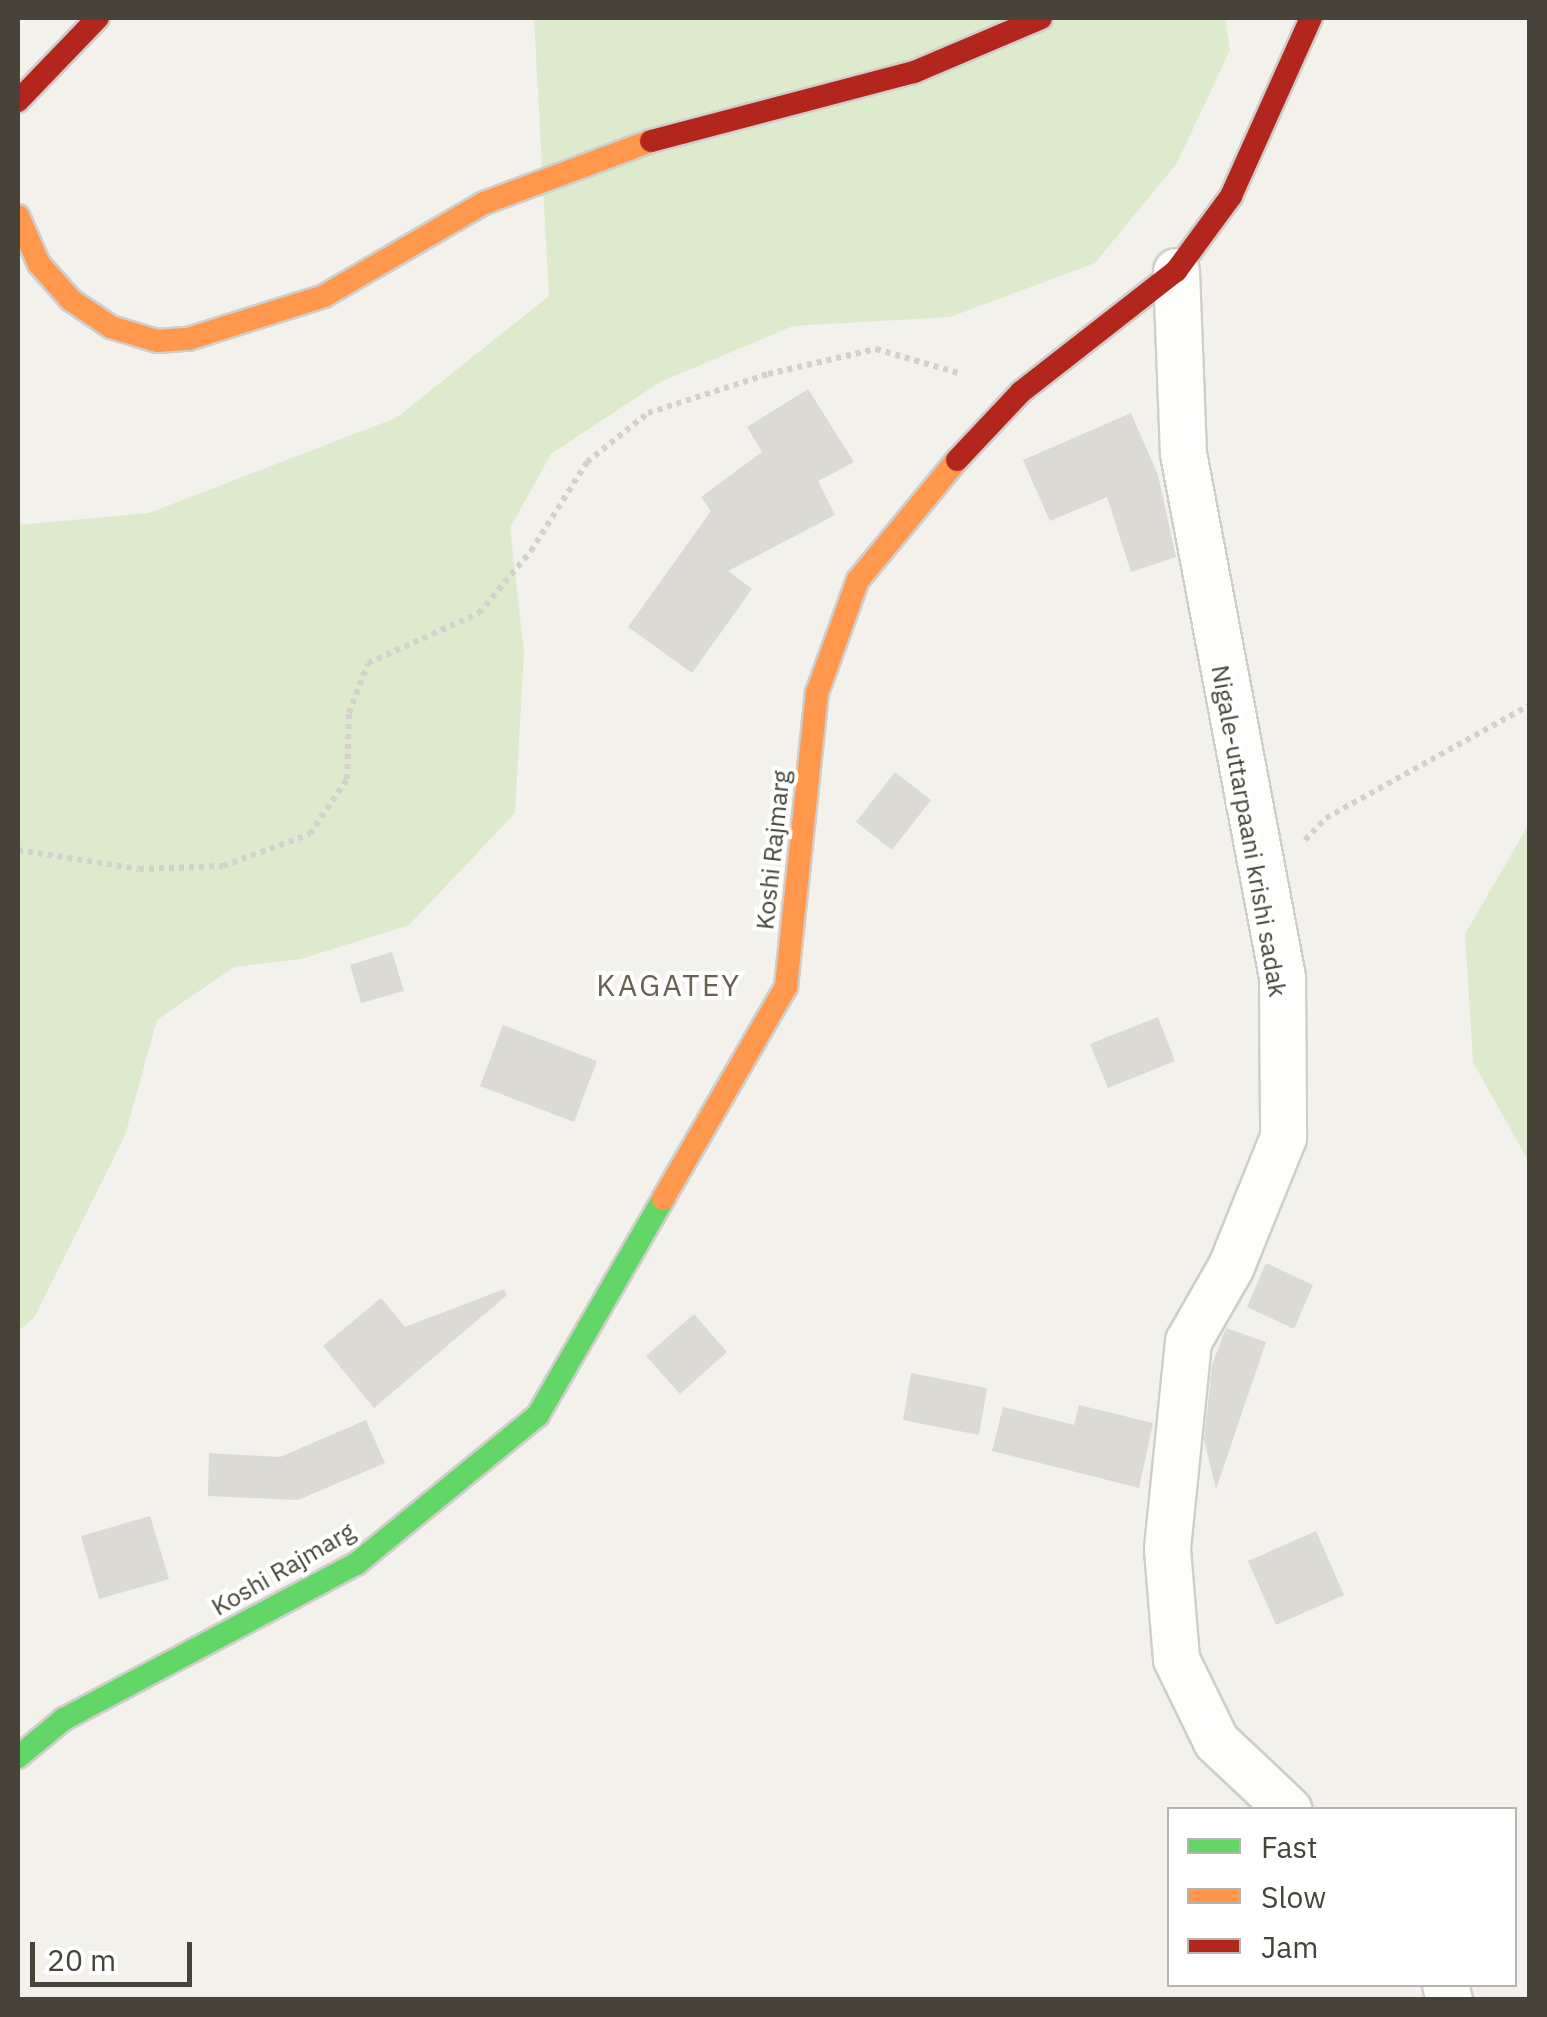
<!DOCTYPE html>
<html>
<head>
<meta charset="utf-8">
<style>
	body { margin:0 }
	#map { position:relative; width:1547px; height:2017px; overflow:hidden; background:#f2f1ec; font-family:"IBM Plex Sans",sans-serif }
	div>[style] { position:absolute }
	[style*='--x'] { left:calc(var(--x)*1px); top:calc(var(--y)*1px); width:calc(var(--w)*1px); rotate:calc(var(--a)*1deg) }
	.green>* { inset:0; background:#ddeace }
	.building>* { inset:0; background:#dbdad5 }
	.path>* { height:6px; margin-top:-3px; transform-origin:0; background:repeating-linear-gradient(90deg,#d2d1cb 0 5px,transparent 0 10px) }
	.roads { filter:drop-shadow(2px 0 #d0ceca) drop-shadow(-2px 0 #d0ceca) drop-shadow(0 2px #d0ceca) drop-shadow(0 -2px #d0ceca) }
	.street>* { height:45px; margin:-22.5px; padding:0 22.5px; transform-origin:22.5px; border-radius:22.5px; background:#fdfdfc }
	.fast>* { height:22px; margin:-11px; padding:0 11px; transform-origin:11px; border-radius:11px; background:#63d668 }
	.slow>* { height:22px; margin:-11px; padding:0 11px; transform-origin:11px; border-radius:11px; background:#ff974d }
	.jam>* { height:22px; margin:-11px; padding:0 11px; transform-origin:11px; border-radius:11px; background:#b3261e }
	span { translate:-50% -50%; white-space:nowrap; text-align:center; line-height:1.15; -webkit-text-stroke:8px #fff; paint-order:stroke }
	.street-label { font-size:25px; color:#474338 }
	.quarter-label { font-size:30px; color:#696150; letter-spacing:2.5px }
	.frame { position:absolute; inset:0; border:20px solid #474338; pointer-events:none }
	.legend { position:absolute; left:1167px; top:1807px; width:350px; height:180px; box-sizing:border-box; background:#fff; border:2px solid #b5b4af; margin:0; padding:12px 18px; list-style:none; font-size:30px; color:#474338 }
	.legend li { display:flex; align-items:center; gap:20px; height:50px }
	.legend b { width:50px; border:2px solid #b5b4af }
	.scale { position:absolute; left:30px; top:1942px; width:162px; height:45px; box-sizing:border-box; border:5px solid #474338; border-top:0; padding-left:12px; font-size:30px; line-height:35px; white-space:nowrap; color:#474338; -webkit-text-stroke:8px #fff; paint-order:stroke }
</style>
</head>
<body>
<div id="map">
	<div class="green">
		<i style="clip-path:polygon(534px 18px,1225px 18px,1230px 50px,1177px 163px,1095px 263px,950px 317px,793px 326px,660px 382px,551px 454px,510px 528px,524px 652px,515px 813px,409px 925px,301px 959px,234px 967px,157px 1020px,125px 1135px,34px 1318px,18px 1331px,18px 525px,149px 513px,396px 418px,549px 296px)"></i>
		<i style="clip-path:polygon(1529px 824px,1529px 1162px,1473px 1062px,1465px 934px)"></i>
	</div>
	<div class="building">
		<i style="clip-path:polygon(808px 389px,854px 462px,818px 481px,835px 515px,728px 571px,752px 589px,692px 673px,628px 627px,711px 511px,701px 497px,762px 452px,747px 427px)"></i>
		<i style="clip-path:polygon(1131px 413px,1158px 475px,1176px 557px,1131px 572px,1107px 497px,1050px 521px,1023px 460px)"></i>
		<i style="clip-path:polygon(895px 772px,931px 800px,892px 850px,856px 822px)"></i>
		<i style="clip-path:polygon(392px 952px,404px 991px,361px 1003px,350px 965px)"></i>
		<i style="clip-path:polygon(1158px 1017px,1175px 1061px,1108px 1088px,1090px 1044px)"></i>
		<i style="clip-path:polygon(503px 1025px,597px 1061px,574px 1122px,480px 1086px)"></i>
		<i style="clip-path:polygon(1266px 1263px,1313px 1285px,1294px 1329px,1247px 1307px)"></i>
		<i style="clip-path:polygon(504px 1289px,507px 1295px,374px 1408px,323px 1346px,381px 1298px,405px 1327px)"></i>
		<i style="clip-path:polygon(694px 1314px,727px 1352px,680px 1394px,646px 1356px)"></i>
		<i style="clip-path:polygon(1226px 1328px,1266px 1342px,1216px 1489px,1204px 1440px,1212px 1365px)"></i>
		<i style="clip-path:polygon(911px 1373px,987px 1388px,979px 1435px,903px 1420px)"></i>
		<i style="clip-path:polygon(1079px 1405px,1153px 1423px,1139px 1488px,992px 1451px,1003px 1407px,1074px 1425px)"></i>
		<i style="clip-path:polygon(366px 1420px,385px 1463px,298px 1500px,208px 1496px,209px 1453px,280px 1457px)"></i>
		<i style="clip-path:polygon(150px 1516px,169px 1579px,99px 1599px,81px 1536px)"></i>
		<i style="clip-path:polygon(1316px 1531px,1344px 1595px,1276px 1625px,1248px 1561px)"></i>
	</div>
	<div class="path">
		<i style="--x:1305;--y:840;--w:30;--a:-46"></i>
		<i style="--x:1326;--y:818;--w:233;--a:-29"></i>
		<i style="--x:18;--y:850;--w:122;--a:8.9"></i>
		<i style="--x:139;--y:869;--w:84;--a:-2"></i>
		<i style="--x:223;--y:866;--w:93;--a:-20.2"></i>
		<i style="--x:310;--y:834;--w:66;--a:-56.1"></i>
		<i style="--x:347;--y:779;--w:66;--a:-88.3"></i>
		<i style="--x:349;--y:713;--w:53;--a:-69.2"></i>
		<i style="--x:368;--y:663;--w:122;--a:-24.2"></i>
		<i style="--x:479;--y:613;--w:81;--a:-50"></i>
		<i style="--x:531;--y:551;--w:105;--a:-57.8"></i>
		<i style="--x:587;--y:462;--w:78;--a:-38.8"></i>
		<i style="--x:648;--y:413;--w:126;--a:-18"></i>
		<i style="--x:768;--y:374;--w:111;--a:-13"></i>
		<i style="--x:876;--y:349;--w:90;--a:16.2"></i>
	</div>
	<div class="roads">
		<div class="street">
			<i style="--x:1176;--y:271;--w:182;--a:87.8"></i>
			<i style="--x:1183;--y:453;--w:533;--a:79.3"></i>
			<i style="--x:1282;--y:977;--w:160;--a:89.6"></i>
			<i style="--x:1283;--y:1137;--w:139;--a:112"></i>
			<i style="--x:1231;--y:1266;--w:86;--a:119.8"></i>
			<i style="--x:1188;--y:1341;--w:209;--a:95.8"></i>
			<i style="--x:1167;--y:1549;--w:110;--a:85.3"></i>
			<i style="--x:1176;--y:1659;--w:91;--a:64"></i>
			<i style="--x:1216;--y:1741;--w:100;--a:43.4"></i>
			<i style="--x:1445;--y:1984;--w:16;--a:76"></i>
		</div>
		<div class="fast">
			<i style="--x:18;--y:1757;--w:60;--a:-39.6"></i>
			<i style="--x:64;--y:1719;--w:331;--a:-28"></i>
			<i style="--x:356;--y:1564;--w:235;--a:-39.3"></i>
			<i style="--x:538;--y:1415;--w:250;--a:-59.9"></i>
		</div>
		<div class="slow">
			<i style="--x:18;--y:216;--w:52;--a:66.4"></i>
			<i style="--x:39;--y:264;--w:48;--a:48.4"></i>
			<i style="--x:71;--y:300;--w:48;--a:34"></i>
			<i style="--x:111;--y:327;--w:48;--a:16.9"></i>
			<i style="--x:157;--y:341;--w:31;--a:-4"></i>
			<i style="--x:188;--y:339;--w:143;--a:-17.5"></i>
			<i style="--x:324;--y:296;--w:185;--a:-30.2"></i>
			<i style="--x:484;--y:203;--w:178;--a:-20.4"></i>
			<i style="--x:663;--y:1199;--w:245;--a:-59.9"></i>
			<i style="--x:786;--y:987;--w:296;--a:-84"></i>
			<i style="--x:817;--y:693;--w:120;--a:-70.1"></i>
			<i style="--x:858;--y:580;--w:156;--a:-50.5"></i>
		</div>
		<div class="jam">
			<i style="--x:18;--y:101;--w:115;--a:-46.1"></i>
			<i style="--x:651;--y:141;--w:272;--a:-14.7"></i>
			<i style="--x:914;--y:72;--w:138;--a:-23"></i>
			<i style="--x:957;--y:460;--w:93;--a:-46.7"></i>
			<i style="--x:1021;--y:392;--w:197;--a:-38"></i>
			<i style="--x:1176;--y:271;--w:93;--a:-53.7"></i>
			<i style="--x:1231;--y:196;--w:195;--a:-65.8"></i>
		</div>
	</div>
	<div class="street-label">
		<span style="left:1249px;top:831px;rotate:80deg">Nigale-uttarpaani krishi sadak</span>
		<span style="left:773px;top:850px;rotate:-84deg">Koshi Rajmarg</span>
		<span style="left:283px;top:1569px;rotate:-30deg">Koshi Rajmarg</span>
	</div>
	<div class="quarter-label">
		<span style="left:669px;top:985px">KAGATEY</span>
	</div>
	<div class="frame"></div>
	<ul class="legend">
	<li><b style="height:12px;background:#63d668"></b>Fast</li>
	<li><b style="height:12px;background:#ff974d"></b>Slow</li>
	<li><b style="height:12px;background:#b3261e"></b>Jam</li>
	</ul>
	<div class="scale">20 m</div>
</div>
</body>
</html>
